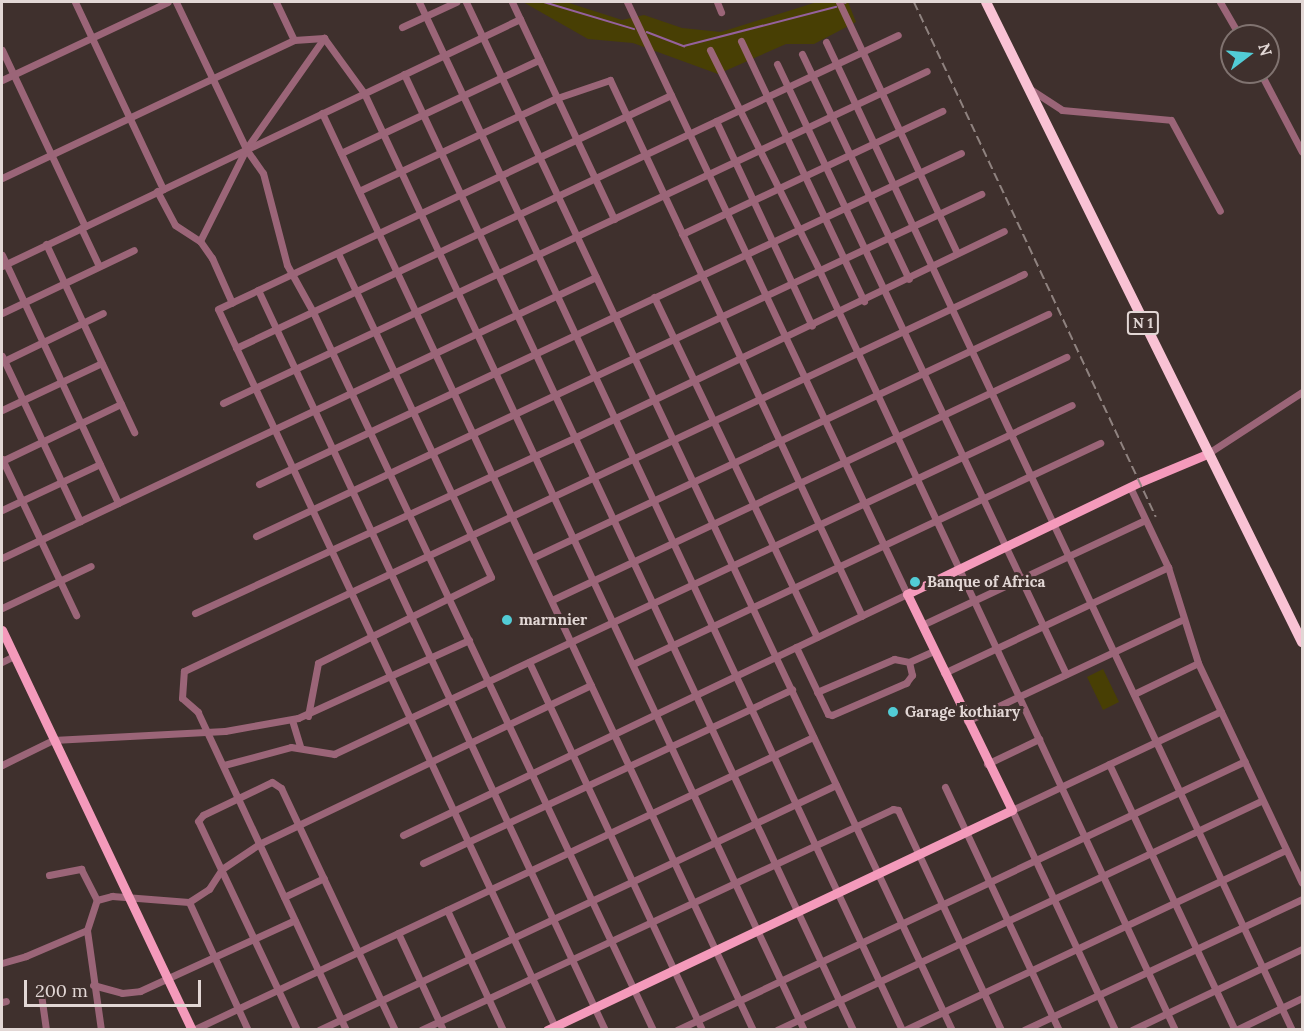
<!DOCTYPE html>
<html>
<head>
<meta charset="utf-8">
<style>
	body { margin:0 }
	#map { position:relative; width:1304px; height:1031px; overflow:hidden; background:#3f302d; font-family:Lora,serif }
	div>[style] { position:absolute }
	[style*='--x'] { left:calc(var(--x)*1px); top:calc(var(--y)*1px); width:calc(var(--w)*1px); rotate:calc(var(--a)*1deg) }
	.green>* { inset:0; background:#483f04 }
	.stream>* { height:1.5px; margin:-0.75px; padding:0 0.75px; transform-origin:0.75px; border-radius:0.75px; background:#95619d }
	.minor>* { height:7px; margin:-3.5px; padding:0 3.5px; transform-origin:3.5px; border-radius:3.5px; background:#9b6578 }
	.major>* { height:9px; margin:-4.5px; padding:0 4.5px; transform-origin:4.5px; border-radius:4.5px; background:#f49abb }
	.highway>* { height:10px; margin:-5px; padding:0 5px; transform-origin:5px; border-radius:5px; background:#f9c2d4 }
	.rail>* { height:1.5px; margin-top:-0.75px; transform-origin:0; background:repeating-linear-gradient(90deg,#8f827f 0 9px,transparent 0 13.5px) }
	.dots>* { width:16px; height:16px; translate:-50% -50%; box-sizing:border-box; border:3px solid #3f302d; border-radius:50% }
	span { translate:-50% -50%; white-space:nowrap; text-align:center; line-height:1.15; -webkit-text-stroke:6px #3f302d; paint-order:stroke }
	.shield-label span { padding:2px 4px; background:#3f302d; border:2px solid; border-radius:4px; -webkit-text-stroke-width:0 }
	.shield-label { font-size:14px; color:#e2d7d5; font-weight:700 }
	.poi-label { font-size:15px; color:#e2d7d5; font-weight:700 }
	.left { translate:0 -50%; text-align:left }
	.frame { position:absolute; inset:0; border:3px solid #e2d7d5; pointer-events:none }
	.north { position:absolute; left:1220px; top:24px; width:60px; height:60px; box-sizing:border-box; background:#3f302d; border:2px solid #807370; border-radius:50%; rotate:74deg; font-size:16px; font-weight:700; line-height:24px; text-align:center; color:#e2d7d5 }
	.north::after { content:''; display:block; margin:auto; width:21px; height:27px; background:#52ccd6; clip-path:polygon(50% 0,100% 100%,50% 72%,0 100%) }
	.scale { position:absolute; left:24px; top:980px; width:177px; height:27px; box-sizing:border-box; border:3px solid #e2d7d5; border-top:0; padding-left:8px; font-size:18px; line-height:21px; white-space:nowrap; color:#e2d7d5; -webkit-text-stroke:4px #3f302d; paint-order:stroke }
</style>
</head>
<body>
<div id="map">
	<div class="green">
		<i style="clip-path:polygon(523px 2px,566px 2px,622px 20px,644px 15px,682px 28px,721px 32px,817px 2px,848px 2px,856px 22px,814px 44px,786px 44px,718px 74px,633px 43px,588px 39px)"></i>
		<i style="clip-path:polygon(1103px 669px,1119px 702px,1103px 710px,1087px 677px)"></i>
	</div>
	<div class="stream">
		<i style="--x:544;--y:2;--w:94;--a:16.7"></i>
		<i style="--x:845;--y:3;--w:2;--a:-27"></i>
		<i style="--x:647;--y:32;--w:40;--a:21"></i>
		<i style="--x:684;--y:46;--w:157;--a:-14.4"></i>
	</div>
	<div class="minor">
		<i style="--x:75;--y:2;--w:207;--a:64.8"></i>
		<i style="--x:176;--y:2;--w:163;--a:64.5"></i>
		<i style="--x:246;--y:149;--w:29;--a:55"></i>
		<i style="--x:263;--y:173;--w:95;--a:75.4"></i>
		<i style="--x:287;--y:265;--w:54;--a:61"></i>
		<i style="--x:313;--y:312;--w:794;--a:64.66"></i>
		<i style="--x:276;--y:2;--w:42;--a:64.7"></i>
		<i style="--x:419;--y:2;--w:1136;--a:64.83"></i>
		<i style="--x:466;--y:2;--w:1137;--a:64.7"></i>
		<i style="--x:512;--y:2;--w:240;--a:64.8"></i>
		<i style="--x:717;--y:2;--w:11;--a:68"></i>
		<i style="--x:839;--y:2;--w:277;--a:64.8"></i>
		<i style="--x:1220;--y:2;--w:39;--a:60"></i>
		<i style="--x:402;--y:27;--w:60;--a:-24.8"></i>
		<i style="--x:741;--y:41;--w:288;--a:64.7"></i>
		<i style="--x:826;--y:42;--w:1092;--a:64.75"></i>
		<i style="--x:2;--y:50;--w:195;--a:64.8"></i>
		<i style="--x:710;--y:50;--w:246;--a:63.6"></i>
		<i style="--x:819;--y:270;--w:839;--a:64.9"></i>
		<i style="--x:802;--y:54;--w:249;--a:64.6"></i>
		<i style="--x:777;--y:64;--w:675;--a:64.65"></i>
		<i style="--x:1260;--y:72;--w:90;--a:62.3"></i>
		<i style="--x:404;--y:74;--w:1056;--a:64.84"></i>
		<i style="--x:2;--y:80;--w:183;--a:-25.2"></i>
		<i style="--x:1030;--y:89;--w:38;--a:33"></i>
		<i style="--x:1062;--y:110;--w:109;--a:5.2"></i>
		<i style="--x:1171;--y:120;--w:103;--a:61.7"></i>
		<i style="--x:322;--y:113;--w:1013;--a:64.83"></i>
		<i style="--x:716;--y:121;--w:226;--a:64.9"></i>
		<i style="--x:341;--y:153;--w:219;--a:-25.2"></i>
		<i style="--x:2;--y:178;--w:323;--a:-25.3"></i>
		<i style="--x:294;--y:40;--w:30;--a:-4"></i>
		<i style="--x:324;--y:38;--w:68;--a:54"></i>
		<i style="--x:364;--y:93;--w:1035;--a:64.85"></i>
		<i style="--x:157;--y:191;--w:38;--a:62"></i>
		<i style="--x:175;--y:225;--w:30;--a:33"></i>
		<i style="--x:200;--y:241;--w:21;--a:55"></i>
		<i style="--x:212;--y:258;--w:49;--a:66"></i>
		<i style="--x:359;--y:191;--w:219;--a:-25.2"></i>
		<i style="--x:557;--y:98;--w:56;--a:-18.8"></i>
		<i style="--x:610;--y:80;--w:592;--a:64.82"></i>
		<i style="--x:81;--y:228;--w:42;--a:64.7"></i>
		<i style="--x:682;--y:234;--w:288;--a:-25.3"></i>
		<i style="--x:200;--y:241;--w:103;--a:-63.4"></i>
		<i style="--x:246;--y:149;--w:136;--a:-54.9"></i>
		<i style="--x:46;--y:244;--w:208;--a:64.9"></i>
		<i style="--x:2;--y:255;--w:274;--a:64.9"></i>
		<i style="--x:2;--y:266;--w:574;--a:-25.49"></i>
		<i style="--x:258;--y:290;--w:817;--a:64.88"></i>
		<i style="--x:654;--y:297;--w:377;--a:64.4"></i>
		<i style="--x:2;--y:313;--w:146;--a:-25.5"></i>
		<i style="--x:236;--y:348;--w:732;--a:-25.31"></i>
		<i style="--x:2;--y:356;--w:183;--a:64.7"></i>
		<i style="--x:2;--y:362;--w:112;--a:-25.9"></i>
		<i style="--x:223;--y:403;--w:778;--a:-25.25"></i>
		<i style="--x:2;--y:410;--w:110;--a:-25.2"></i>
		<i style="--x:1207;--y:454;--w:113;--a:-33.1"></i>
		<i style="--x:2;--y:459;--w:173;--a:64.6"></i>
		<i style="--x:2;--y:461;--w:132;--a:-25.6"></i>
		<i style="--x:259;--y:484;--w:776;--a:-25.24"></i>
		<i style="--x:1130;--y:487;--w:89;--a:64.6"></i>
		<i style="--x:1168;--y:567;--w:101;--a:72.6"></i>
		<i style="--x:1198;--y:663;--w:243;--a:64.7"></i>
		<i style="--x:2;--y:510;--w:108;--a:-25.1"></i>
		<i style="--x:256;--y:536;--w:802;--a:-25.25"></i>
		<i style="--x:2;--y:558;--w:657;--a:-25.32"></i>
		<i style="--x:532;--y:558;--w:571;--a:-25.31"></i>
		<i style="--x:552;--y:600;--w:569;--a:-25.3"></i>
		<i style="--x:2;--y:608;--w:98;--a:-25.3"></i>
		<i style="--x:195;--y:613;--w:417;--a:-24.8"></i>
		<i style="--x:574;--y:438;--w:477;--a:-25.7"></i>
		<i style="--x:922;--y:625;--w:246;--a:-25.2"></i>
		<i style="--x:796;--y:647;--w:74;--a:64.5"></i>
		<i style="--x:828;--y:714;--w:4;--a:14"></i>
		<i style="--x:832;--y:715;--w:81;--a:-23.4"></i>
		<i style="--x:906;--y:683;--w:10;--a:-53"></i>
		<i style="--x:912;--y:675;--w:13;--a:-103"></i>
		<i style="--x:2;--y:662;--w:13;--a:-27"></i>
		<i style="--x:529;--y:662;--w:407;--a:64.8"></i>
		<i style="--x:633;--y:664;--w:517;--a:-25.33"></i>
		<i style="--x:944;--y:673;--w:248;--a:-25.3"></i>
		<i style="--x:817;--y:692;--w:84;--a:-23.2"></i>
		<i style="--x:894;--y:659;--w:15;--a:11"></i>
		<i style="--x:909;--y:662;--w:27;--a:-24"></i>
		<i style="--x:1134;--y:694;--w:71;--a:-25.8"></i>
		<i style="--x:308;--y:716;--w:54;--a:-79.3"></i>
		<i style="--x:318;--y:663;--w:193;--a:-26.4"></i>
		<i style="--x:491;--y:577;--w:358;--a:-115.3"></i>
		<i style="--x:292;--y:720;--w:28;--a:73"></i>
		<i style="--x:967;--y:721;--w:238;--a:-25.2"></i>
		<i style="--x:987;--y:764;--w:58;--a:-25.7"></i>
		<i style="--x:1109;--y:764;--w:294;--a:64.7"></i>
		<i style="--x:2;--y:765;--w:57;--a:-26.1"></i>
		<i style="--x:53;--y:740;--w:172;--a:-3"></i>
		<i style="--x:225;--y:731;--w:74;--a:-10.1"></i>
		<i style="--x:298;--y:718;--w:188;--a:-24.5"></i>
		<i style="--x:224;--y:765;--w:69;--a:-15"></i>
		<i style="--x:291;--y:747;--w:44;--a:9.2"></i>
		<i style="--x:334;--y:754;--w:816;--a:-25.31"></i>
		<i style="--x:945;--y:787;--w:268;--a:64.9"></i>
		<i style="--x:403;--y:835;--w:559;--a:-25.56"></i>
		<i style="--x:907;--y:594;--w:655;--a:-115.31"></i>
		<i style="--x:423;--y:863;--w:408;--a:-25.2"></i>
		<i style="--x:49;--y:875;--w:33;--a:-11"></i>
		<i style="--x:81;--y:869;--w:35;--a:63"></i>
		<i style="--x:284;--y:897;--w:44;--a:-25.4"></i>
		<i style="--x:189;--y:902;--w:141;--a:65.3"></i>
		<i style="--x:447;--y:910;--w:132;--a:65"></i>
		<i style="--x:398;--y:933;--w:107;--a:65.1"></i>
		<i style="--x:2;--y:963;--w:25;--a:-16"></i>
		<i style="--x:26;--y:956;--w:66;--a:-23.1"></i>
		<i style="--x:93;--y:985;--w:30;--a:15"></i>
		<i style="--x:122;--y:993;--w:18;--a:-6"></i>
		<i style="--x:140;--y:991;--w:170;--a:-24.6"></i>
		<i style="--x:41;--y:994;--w:36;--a:82"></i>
		<i style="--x:2;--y:1002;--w:4;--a:-14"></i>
		<i style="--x:556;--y:1029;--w:795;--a:-115.15"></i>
		<i style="--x:218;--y:309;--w:501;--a:-25.29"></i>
		<i style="--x:101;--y:1030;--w:101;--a:-98"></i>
		<i style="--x:87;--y:930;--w:32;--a:-72"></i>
		<i style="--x:97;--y:900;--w:16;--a:-15"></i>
		<i style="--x:112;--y:896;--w:77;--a:4.5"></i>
		<i style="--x:189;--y:902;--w:24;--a:-33"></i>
		<i style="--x:209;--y:889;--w:24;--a:-57"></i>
		<i style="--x:222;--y:869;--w:45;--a:-34"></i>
		<i style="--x:259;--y:844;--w:368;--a:-25.6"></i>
		<i style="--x:193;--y:1030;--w:686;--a:-25.29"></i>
		<i style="--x:297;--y:1030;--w:231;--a:-115.3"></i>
		<i style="--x:198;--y:821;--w:8;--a:-50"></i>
		<i style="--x:203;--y:815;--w:76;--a:-25.6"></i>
		<i style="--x:272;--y:782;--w:11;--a:34"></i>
		<i style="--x:281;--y:788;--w:268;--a:64.8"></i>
		<i style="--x:319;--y:1030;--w:572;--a:-25.36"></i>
		<i style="--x:346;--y:1030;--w:351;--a:-115"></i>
		<i style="--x:198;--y:712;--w:21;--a:-139"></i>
		<i style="--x:182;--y:698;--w:27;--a:-86"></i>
		<i style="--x:184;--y:671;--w:929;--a:-25.3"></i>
		<i style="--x:421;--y:1030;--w:521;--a:-25.09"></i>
		<i style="--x:893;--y:809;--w:5;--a:11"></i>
		<i style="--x:898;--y:810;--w:243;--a:64.9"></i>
		<i style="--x:677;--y:1030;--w:628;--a:-25.34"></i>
		<i style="--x:777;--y:1030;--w:535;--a:-25.32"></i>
		<i style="--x:905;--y:1030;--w:421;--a:-25.3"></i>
		<i style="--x:1024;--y:1030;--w:307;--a:-25.2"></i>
		<i style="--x:1115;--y:1030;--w:243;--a:-115.1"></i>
		<i style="--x:1012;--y:810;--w:231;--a:-25.3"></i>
		<i style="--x:1132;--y:1030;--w:188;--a:-25.5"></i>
		<i style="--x:1236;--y:1030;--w:73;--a:-25.9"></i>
	</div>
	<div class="major">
		<i style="--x:2;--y:630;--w:443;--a:64.6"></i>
		<i style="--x:547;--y:1030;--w:514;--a:-25.32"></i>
		<i style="--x:1012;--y:810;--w:240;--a:-115.9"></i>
		<i style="--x:907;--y:594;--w:259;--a:-25.7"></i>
		<i style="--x:1140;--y:482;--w:73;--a:-22.7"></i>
	</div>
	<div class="highway">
		<i style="--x:986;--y:2;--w:714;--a:63.72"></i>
	</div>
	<div class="rail">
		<i style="--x:914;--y:2;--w:569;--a:64.83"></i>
	</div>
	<div class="dots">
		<i style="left:915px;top:582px;background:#52ccd6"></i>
		<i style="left:507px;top:620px;background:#52ccd6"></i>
		<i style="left:893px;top:712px;background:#52ccd6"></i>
	</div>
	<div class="shield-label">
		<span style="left:1143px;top:323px">N 1</span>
	</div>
	<div class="poi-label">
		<span class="left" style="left:927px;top:582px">Banque of Africa</span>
		<span class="left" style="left:519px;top:620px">marnnier</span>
		<span class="left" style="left:905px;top:712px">Garage kothiary</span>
	</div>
	<div class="frame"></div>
	<div class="north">N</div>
	<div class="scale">200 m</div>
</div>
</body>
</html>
